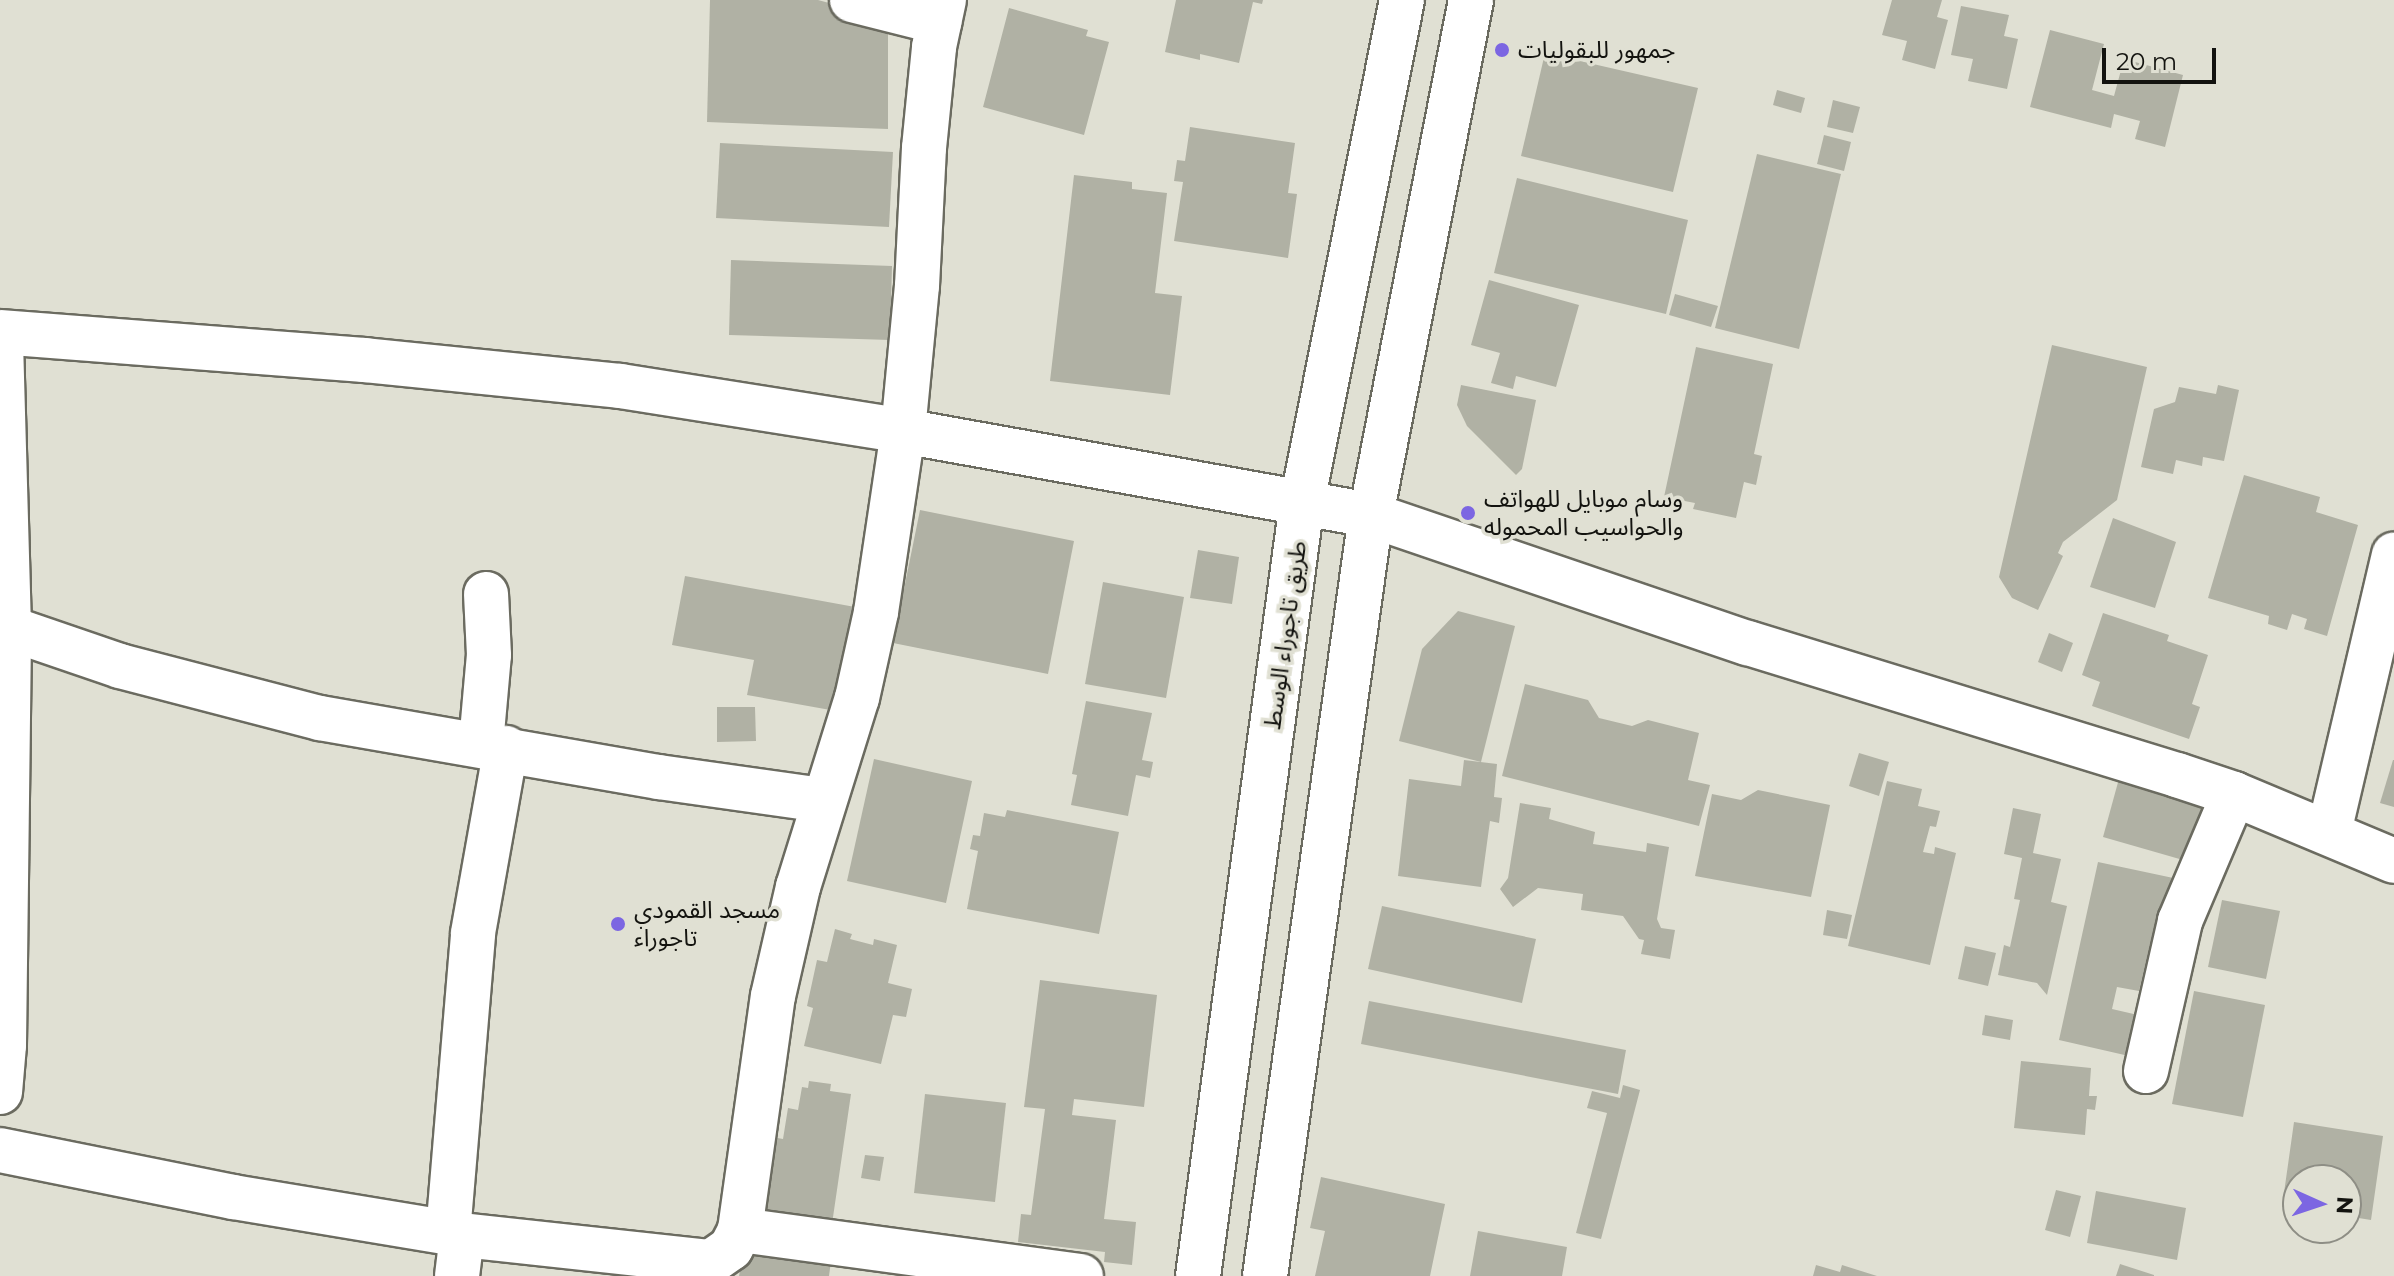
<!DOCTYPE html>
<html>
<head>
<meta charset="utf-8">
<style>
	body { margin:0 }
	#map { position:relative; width:2394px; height:1276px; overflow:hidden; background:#e0e0d3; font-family:Montserrat,"Noto Sans Arabic",sans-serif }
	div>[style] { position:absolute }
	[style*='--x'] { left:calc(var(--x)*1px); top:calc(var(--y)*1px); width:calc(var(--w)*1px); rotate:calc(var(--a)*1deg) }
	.building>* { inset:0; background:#b0b1a4 }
	.roads { filter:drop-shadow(2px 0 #6b6b60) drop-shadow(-2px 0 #6b6b60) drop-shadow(0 2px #6b6b60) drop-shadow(0 -2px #6b6b60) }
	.minor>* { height:44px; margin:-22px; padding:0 22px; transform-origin:22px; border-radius:22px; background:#fff }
	.major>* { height:44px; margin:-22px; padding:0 22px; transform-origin:22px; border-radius:22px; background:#fff }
	.dots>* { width:22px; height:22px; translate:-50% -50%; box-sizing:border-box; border:4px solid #e0e0d3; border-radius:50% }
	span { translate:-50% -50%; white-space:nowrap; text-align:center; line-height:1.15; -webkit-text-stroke:7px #e0e0d3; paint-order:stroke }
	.poi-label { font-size:24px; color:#13130f }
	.left { translate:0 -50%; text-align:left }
	.street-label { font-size:24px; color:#13130f }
	.north { position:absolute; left:2282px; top:1164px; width:80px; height:80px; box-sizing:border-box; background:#e0e0d3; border:2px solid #8e8e85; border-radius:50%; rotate:93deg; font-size:22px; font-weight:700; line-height:32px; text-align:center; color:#13130f }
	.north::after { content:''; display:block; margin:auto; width:28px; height:36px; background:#7c66e2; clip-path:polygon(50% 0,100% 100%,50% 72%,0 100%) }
	.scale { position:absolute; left:2102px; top:48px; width:114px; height:36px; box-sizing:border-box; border:4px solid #13130f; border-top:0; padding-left:10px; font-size:24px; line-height:28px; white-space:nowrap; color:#13130f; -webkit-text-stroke:6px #e0e0d3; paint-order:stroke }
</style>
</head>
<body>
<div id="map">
	<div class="building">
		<i style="clip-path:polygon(710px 0,818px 0,888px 19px,888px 129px,707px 122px)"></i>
		<i style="clip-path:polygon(1176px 0,1263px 0,1262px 4px,1253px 2px,1239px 63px,1200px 54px,1200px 60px,1165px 52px)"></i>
		<i style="clip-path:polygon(1892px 0,1942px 0,1937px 17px,1948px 20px,1935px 69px,1902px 60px,1907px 41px,1882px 35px)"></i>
		<i style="clip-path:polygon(1961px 6px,2009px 15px,2004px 36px,2018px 39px,2007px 89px,1968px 81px,1973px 59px,1951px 55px)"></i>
		<i style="clip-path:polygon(1009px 8px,1088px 30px,1086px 36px,1109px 42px,1084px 135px,983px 107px)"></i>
		<i style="clip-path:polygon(2050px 30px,2104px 44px,2092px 90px,2114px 96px,2124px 59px,2183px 75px,2165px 147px,2135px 139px,2140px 121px,2114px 114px,2111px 128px,2030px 107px)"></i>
		<i style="clip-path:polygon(1545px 53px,1698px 88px,1673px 192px,1521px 156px)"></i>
		<i style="clip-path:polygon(1777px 90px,1805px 98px,1801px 113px,1773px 105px)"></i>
		<i style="clip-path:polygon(1833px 100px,1860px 107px,1853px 133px,1827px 127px)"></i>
		<i style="clip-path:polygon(1190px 127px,1295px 143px,1288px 193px,1297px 194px,1288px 258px,1174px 241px,1183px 182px,1174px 181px,1177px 160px,1185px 161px)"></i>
		<i style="clip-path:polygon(1824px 135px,1851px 142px,1844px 171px,1817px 164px)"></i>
		<i style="clip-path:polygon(720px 143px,893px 152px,889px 227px,716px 218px)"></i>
		<i style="clip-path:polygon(1757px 154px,1841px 174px,1799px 349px,1715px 328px)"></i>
		<i style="clip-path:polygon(1074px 175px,1132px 182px,1132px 189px,1167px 193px,1155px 293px,1182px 296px,1170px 395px,1050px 381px)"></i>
		<i style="clip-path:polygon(1517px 178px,1688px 220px,1666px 314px,1494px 273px)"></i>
		<i style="clip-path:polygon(731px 260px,892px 266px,890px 340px,729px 335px)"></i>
		<i style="clip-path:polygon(1489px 280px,1579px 305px,1556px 387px,1516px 376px,1513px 389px,1491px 383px,1500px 353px,1471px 345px)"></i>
		<i style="clip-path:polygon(1675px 294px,1718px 306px,1711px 327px,1669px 315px)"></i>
		<i style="clip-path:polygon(2052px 345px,2147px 367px,2117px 500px,2063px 542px,2058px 553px,2063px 556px,2038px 610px,2012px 598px,1999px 577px)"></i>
		<i style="clip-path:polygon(1696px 347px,1773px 364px,1754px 454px,1762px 456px,1756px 485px,1744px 482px,1736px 518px,1693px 509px,1695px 503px,1664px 497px)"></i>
		<i style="clip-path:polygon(1461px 385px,1536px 400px,1522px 469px,1516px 475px,1467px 426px,1457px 405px)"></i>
		<i style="clip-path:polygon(2218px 385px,2239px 390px,2224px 461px,2203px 457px,2202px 466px,2176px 460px,2173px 474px,2141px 467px,2154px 409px,2175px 402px,2179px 387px,2216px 394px)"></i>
		<i style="clip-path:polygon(2244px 475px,2320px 497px,2316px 512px,2358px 525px,2327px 636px,2304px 629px,2307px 619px,2292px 614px,2287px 630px,2268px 624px,2269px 616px,2208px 598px)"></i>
		<i style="clip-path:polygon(920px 510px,1074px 541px,1048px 674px,893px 643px)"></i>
		<i style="clip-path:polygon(2113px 518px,2176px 542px,2155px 608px,2090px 587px)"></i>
		<i style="clip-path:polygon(1198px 550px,1239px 557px,1232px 604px,1190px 598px)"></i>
		<i style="clip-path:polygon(685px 576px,855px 607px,836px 711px,747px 695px,754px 660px,672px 645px)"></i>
		<i style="clip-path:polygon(1103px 582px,1184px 597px,1166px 698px,1085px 684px)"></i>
		<i style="clip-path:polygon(1458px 611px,1515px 626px,1481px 762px,1399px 741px,1422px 649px)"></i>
		<i style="clip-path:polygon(2103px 613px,2169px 635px,2167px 641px,2208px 655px,2192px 704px,2200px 707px,2189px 739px,2092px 706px,2100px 682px,2082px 675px)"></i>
		<i style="clip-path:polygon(2049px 633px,2073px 643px,2062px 672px,2038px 662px)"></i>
		<i style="clip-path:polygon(1525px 684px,1588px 700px,1599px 718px,1632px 726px,1648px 720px,1699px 733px,1688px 780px,1710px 785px,1699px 826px,1502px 776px)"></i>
		<i style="clip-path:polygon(1086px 701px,1152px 713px,1142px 760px,1153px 762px,1150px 778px,1136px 775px,1128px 816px,1071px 805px,1077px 775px,1072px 774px)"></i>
		<i style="clip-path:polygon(717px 707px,755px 707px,756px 741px,717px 742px)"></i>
		<i style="clip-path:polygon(1859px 753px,1889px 762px,1879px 796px,1849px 786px)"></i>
		<i style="clip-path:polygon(874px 759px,972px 781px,946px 903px,847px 881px)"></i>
		<i style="clip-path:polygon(1464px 760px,1497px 764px,1494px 797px,1502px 798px,1499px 823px,1490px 821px,1481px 887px,1398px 876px,1409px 779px,1461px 786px)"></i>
		<i style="clip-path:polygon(2393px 760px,2394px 760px,2394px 807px,2380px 803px)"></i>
		<i style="clip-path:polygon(2120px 775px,2208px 800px,2190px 862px,2103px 837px)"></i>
		<i style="clip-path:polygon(1887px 781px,1922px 789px,1918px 806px,1940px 811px,1936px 827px,1930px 826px,1923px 852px,1934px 854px,1935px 847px,1956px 853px,1930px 965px,1848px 946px)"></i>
		<i style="clip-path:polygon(1758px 790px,1830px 805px,1811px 897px,1695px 876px,1712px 794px,1741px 800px)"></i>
		<i style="clip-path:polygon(1520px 803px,1551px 808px,1549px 819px,1595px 832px,1593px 844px,1646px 852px,1647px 843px,1669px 847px,1657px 919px,1661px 928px,1675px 930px,1670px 959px,1641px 954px,1644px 940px,1639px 939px,1623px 916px,1581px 910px,1583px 894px,1538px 888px,1513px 907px,1500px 889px,1508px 878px)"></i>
		<i style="clip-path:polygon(2013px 808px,2041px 814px,2033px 853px,2061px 859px,2051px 902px,2067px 906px,2047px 995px,2037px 983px,1998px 975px,2004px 945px,2010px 947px,2020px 900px,2014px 899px,2022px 858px,2004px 854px)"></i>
		<i style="clip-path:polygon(1007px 810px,1119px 832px,1099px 934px,967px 909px,978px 851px,970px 849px,973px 835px,980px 836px,984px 813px,1005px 817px)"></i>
		<i style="clip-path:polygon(2098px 862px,2178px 879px,2163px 947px,2150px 944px,2139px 991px,2117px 987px,2112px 1009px,2138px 1015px,2129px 1056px,2059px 1040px)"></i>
		<i style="clip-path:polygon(2222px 900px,2280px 911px,2266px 979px,2208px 967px)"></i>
		<i style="clip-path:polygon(1382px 906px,1536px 939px,1522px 1003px,1368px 969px)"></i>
		<i style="clip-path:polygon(1827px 910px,1852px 915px,1847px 939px,1823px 935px)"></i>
		<i style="clip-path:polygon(835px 929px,852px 934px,850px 939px,873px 945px,874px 939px,897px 945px,888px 983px,912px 989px,906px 1017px,893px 1015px,881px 1064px,804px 1046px,813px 1008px,807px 1006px,817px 960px,827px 962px)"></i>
		<i style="clip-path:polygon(1965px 946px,1996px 953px,1988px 986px,1958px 979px)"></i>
		<i style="clip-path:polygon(1040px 980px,1157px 995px,1144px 1107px,1074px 1099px,1072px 1115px,1116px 1120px,1104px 1219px,1136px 1222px,1132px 1265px,1104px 1262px,1105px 1252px,1018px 1242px,1021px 1214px,1031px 1215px,1045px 1109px,1024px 1107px)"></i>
		<i style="clip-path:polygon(2194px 991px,2265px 1005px,2243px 1117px,2172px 1104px)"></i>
		<i style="clip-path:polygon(1369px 1001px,1626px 1050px,1618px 1094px,1361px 1044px)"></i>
		<i style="clip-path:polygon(1985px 1015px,2013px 1020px,2010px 1040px,1982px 1035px)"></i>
		<i style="clip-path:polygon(2021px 1061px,2091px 1068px,2089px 1096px,2097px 1096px,2095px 1110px,2087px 1109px,2085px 1135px,2014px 1128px)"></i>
		<i style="clip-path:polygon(809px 1081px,831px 1084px,830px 1091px,851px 1094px,832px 1224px,760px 1212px,772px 1137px,783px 1139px,788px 1108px,798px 1110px,802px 1087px,808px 1088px)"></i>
		<i style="clip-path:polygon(1623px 1085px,1640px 1090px,1601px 1239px,1576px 1233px,1607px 1113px,1587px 1108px,1592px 1091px,1620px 1098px)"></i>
		<i style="clip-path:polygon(925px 1094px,1006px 1103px,995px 1202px,914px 1193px)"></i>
		<i style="clip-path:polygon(2294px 1122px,2383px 1136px,2371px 1220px,2346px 1216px,2346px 1180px,2298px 1180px,2298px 1209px,2282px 1207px)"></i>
		<i style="clip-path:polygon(865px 1155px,884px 1157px,880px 1181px,861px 1178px)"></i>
		<i style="clip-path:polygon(1321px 1177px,1445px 1204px,1430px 1276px,1315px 1276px,1325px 1231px,1310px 1228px)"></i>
		<i style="clip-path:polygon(2056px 1190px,2081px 1196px,2070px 1237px,2045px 1230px)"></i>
		<i style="clip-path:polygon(2096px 1191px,2186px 1208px,2177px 1260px,2087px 1243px)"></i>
		<i style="clip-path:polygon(1478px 1231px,1567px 1247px,1562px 1276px,1470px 1276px)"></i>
		<i style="clip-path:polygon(744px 1247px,831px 1261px,829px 1276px,739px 1276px)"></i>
		<i style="clip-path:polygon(2120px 1264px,2154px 1275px,2154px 1276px,2116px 1276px)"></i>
		<i style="clip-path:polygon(1816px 1265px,1840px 1272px,1842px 1265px,1877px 1276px,1813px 1276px)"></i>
	</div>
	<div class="roads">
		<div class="minor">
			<i style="--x:852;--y:0;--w:90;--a:14.2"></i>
			<i style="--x:1371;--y:515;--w:398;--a:18.8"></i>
			<i style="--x:1748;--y:643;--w:449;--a:17.1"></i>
			<i style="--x:2177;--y:775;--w:60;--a:18.4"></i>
			<i style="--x:2234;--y:794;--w:173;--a:22.7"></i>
			<i style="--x:9;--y:628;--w:117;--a:18.9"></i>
			<i style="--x:120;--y:666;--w:207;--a:14.6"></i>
			<i style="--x:320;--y:718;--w:344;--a:9.9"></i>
			<i style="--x:659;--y:777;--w:166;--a:8"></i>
			<i style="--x:481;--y:744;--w:89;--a:-84.9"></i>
			<i style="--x:489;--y:655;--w:61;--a:-92.8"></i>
			<i style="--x:2329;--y:832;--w:285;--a:-76.8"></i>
			<i style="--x:2146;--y:1071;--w:154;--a:-77.2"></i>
			<i style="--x:2180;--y:921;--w:138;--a:-67"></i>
			<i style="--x:0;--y:1092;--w:47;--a:-85.1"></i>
			<i style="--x:4;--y:1045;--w:417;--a:-89.3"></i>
			<i style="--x:9;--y:628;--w:295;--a:-91.6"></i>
			<i style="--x:0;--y:1150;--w:238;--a:11.4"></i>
			<i style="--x:233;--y:1197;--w:232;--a:9.4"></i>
			<i style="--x:462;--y:1235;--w:250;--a:6.2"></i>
			<i style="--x:711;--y:1262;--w:24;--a:-35"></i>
			<i style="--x:731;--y:1248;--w:20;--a:-63"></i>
			<i style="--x:740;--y:1230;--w:236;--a:-82"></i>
			<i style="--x:773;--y:996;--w:112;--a:-77.1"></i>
			<i style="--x:798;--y:887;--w:198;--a:-72.7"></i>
			<i style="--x:857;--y:698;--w:88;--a:-77.5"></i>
			<i style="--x:876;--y:612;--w:183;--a:-81.5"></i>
			<i style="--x:903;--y:431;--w:146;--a:-84.5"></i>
			<i style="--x:917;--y:286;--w:138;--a:-87.1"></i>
			<i style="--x:924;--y:148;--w:101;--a:-84.3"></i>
			<i style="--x:934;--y:47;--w:48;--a:-78"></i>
			<i style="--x:740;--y:1230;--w:344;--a:7.7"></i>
			<i style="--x:448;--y:1233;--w:301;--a:-85.2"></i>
			<i style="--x:473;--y:933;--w:188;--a:-79.9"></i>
			<i style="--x:457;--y:1276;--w:41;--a:-83"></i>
		</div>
		<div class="major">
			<i style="--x:0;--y:332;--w:366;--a:4.4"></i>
			<i style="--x:365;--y:360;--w:256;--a:5.8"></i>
			<i style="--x:620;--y:386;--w:287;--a:9"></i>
			<i style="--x:903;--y:431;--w:475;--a:10.2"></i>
			<i style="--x:1198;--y:1276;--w:780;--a:-82.34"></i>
			<i style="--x:1302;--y:503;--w:513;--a:-78.76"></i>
			<i style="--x:1265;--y:1276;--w:768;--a:-82.07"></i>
			<i style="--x:1371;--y:515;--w:525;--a:-79.01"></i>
		</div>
	</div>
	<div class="dots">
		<i style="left:1502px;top:50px;background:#7c66e2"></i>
		<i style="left:1468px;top:513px;background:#7c66e2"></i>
		<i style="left:618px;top:924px;background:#7c66e2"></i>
	</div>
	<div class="poi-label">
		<span class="left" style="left:1518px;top:50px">جمهور للبقوليات</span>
		<span class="left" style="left:1484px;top:513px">وسام موبايل للهواتف<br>والحواسيب المحموله</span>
		<span class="left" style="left:634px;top:924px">مسجد القمودي<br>تاجوراء</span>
	</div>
	<div class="street-label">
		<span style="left:1285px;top:635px;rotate:-82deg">طريق تاجوراء الوسط</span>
	</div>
	<div class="north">N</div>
	<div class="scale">20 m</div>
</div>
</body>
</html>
